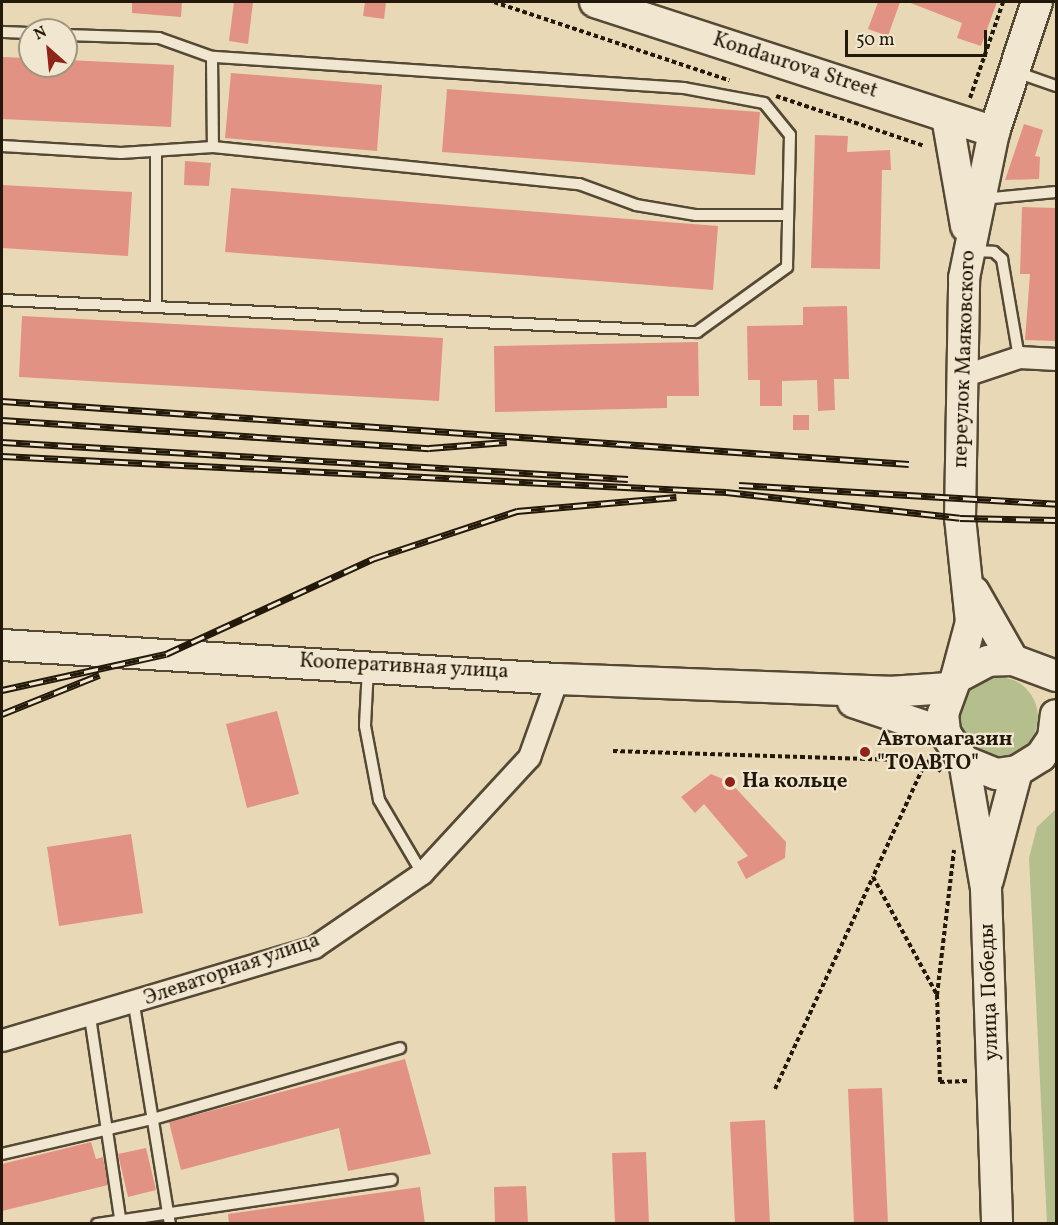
<!DOCTYPE html>
<html>
<head>
<meta charset="utf-8">
<style>
	body { margin:0 }
	#map { position:relative; width:1058px; height:1225px; overflow:hidden; background:#e9d8b5; font-family:Vollkorn,serif }
	div>[style] { position:absolute }
	[style*='--x'] { left:calc(var(--x)*1px); top:calc(var(--y)*1px); width:calc(var(--w)*1px); rotate:calc(var(--a)*1deg) }
	.green>* { inset:0; background:#b5bf8e }
	.round { border-radius:50% }
	.building>* { inset:0; background:#e29283 }
	.path>* { height:4px; margin-top:-2px; transform-origin:0; background:repeating-linear-gradient(90deg,#23190a 0 4.5px,transparent 0 7.5px) }
	.roads { filter:drop-shadow(2px 0 #544935) drop-shadow(-2px 0 #544935) drop-shadow(0 2px #544935) drop-shadow(0 -2px #544935) }
	.lane>* { height:10px; margin:-5px; padding:0 5px; transform-origin:5px; border-radius:5px; background:#f1e6cf }
	.street>* { height:21px; margin:-10.5px; padding:0 10.5px; transform-origin:10.5px; border-radius:10.5px; background:#f1e6cf }
	.secondary>* { height:30px; margin:-15px; padding:0 15px; transform-origin:15px; border-radius:15px; background:#f1e6cf }
	.rail>* { height:7px; margin-top:-3.5px; transform-origin:0; background:repeating-linear-gradient(90deg,#f1e6cf 0 14px,#23190a 0 28px); box-sizing:border-box; border-block:2px solid #23190a }
	.dots>* { width:16px; height:16px; translate:-50% -50%; box-sizing:border-box; border:3px solid #f1e6cf; border-radius:50% }
	span { translate:-50% -50%; white-space:nowrap; text-align:center; line-height:1.15; -webkit-text-stroke:4.5px #f1e6cf; paint-order:stroke }
	.street-label { font-size:21px; color:#23190a }
	.poi-label { font-size:21px; color:#23190a; font-weight:700 }
	.left { translate:0 -50%; text-align:left }
	.frame { position:absolute; inset:0; border:3px solid #23190a; pointer-events:none }
	.north { position:absolute; left:18px; top:18px; width:60px; height:60px; box-sizing:border-box; background:#f1e6cf; border:2px solid #9f9480; border-radius:50%; rotate:333deg; font-size:16px; font-weight:700; line-height:24px; text-align:center; color:#23190a }
	.north::after { content:''; display:block; margin:auto; width:21px; height:27px; background:#8f2418; clip-path:polygon(50% 0,100% 100%,50% 72%,0 100%) }
	.scale { position:absolute; left:845px; top:30px; width:142px; height:27px; box-sizing:border-box; border:3px solid #23190a; border-top:0; padding-left:8px; font-size:18px; line-height:21px; white-space:nowrap; color:#23190a; -webkit-text-stroke:4px #f1e6cf; paint-order:stroke }
</style>
</head>
<body>
<div id="map">
	<div class="green">
		<i class="round" style="left:958px;top:677px;width:80px;height:80px"></i>
		<i style="clip-path:polygon(1056px 809px,1056px 1223px,1047px 1224px,1029px 858px,1037px 827px)"></i>
	</div>
	<div class="building">
		<i style="clip-path:polygon(132px 2px,182px 2px,181px 17px,132px 13px)"></i>
		<i style="clip-path:polygon(234px 2px,253px 2px,248px 44px,229px 41px)"></i>
		<i style="clip-path:polygon(365px 2px,386px 2px,384px 19px,363px 16px)"></i>
		<i style="clip-path:polygon(878px 2px,900px 2px,888px 36px,868px 29px)"></i>
		<i style="clip-path:polygon(908px 2px,997px 2px,981px 46px,957px 38px,962px 23px)"></i>
		<i style="clip-path:polygon(2px 57px,30px 58px,30px 66px,66px 66px,66px 60px,174px 65px,171px 127px,2px 119px)"></i>
		<i style="clip-path:polygon(231px 73px,382px 85px,377px 151px,225px 138px)"></i>
		<i style="clip-path:polygon(447px 89px,760px 112px,755px 175px,442px 152px)"></i>
		<i style="clip-path:polygon(1024px 124px,1043px 130px,1035px 156px,1040px 157px,1039px 179px,1005px 180px)"></i>
		<i style="clip-path:polygon(815px 135px,848px 136px,847px 152px,890px 150px,891px 170px,882px 170px,880px 269px,811px 268px)"></i>
		<i style="clip-path:polygon(185px 161px,211px 163px,209px 186px,184px 185px)"></i>
		<i style="clip-path:polygon(2px 185px,132px 192px,128px 256px,2px 248px)"></i>
		<i style="clip-path:polygon(231px 188px,718px 226px,713px 290px,225px 252px)"></i>
		<i style="clip-path:polygon(1022px 207px,1056px 208px,1056px 341px,1025px 340px,1030px 274px,1020px 274px)"></i>
		<i style="clip-path:polygon(847px 306px,849px 379px,834px 379px,835px 410px,818px 411px,817px 380px,782px 381px,782px 406px,760px 406px,760px 380px,748px 380px,747px 326px,803px 325px,803px 307px)"></i>
		<i style="clip-path:polygon(22px 316px,443px 338px,439px 401px,19px 377px)"></i>
		<i style="clip-path:polygon(698px 342px,699px 396px,667px 396px,667px 408px,495px 412px,494px 346px)"></i>
		<i style="clip-path:polygon(793px 415px,809px 415px,809px 430px,793px 430px)"></i>
		<i style="clip-path:polygon(277px 711px,299px 794px,247px 808px,226px 724px)"></i>
		<i style="clip-path:polygon(711px 774px,730px 782px,786px 842px,785px 858px,746px 879px,737px 862px,748px 856px,704px 804px,695px 813px,681px 797px)"></i>
		<i style="clip-path:polygon(131px 834px,143px 913px,59px 926px,47px 847px)"></i>
		<i style="clip-path:polygon(405px 1059px,431px 1154px,348px 1171px,339px 1128px,181px 1170px,169px 1122px)"></i>
		<i style="clip-path:polygon(882px 1088px,888px 1224px,854px 1224px,848px 1089px)"></i>
		<i style="clip-path:polygon(765px 1120px,770px 1224px,735px 1224px,730px 1122px)"></i>
		<i style="clip-path:polygon(91px 1142px,96px 1159px,103px 1157px,108px 1185px,2px 1211px,2px 1164px)"></i>
		<i style="clip-path:polygon(146px 1148px,156px 1190px,128px 1197px,118px 1154px)"></i>
		<i style="clip-path:polygon(646px 1152px,649px 1224px,615px 1224px,612px 1153px)"></i>
		<i style="clip-path:polygon(526px 1186px,528px 1224px,495px 1224px,494px 1187px)"></i>
		<i style="clip-path:polygon(420px 1187px,425px 1224px,229px 1224px,228px 1214px)"></i>
	</div>
	<div class="path">
		<i style="--x:494;--y:2;--w:248;--a:18.4"></i>
		<i style="--x:776;--y:96;--w:157;--a:18.6"></i>
		<i style="--x:970;--y:98;--w:102;--a:-71"></i>
		<i style="--x:613;--y:751;--w:313;--a:1.8"></i>
		<i style="--x:926;--y:761;--w:18;--a:34"></i>
		<i style="--x:926;--y:761;--w:128;--a:114.6"></i>
		<i style="--x:873;--y:877;--w:134;--a:61.5"></i>
		<i style="--x:937;--y:995;--w:87;--a:88"></i>
		<i style="--x:940;--y:1082;--w:28;--a:-2"></i>
		<i style="--x:937;--y:995;--w:146;--a:-83.3"></i>
		<i style="--x:775;--y:1089;--w:234;--a:-65.2"></i>
	</div>
	<div class="roads">
		<div class="lane">
			<i style="--x:2;--y:32;--w:28;--a:2"></i>
			<i style="--x:212;--y:57;--w:90;--a:89.4"></i>
			<i style="--x:213;--y:147;--w:368;--a:5.8"></i>
			<i style="--x:579;--y:184;--w:61;--a:20.2"></i>
			<i style="--x:636;--y:205;--w:61;--a:9.5"></i>
			<i style="--x:696;--y:215;--w:92;--a:0"></i>
			<i style="--x:1016;--y:72;--w:42;--a:19.3"></i>
			<i style="--x:2;--y:146;--w:119;--a:3.4"></i>
			<i style="--x:121;--y:153;--w:92;--a:-3.7"></i>
			<i style="--x:156;--y:151;--w:156;--a:90"></i>
			<i style="--x:982;--y:199;--w:74;--a:-5.4"></i>
			<i style="--x:971;--y:251;--w:23;--a:2"></i>
			<i style="--x:994;--y:252;--w:11;--a:41"></i>
			<i style="--x:1002;--y:259;--w:99;--a:80.2"></i>
			<i style="--x:2;--y:300;--w:696;--a:2.64"></i>
			<i style="--x:697;--y:332;--w:111;--a:-35.8"></i>
			<i style="--x:787;--y:267;--w:132;--a:-88.7"></i>
			<i style="--x:790;--y:135;--w:41;--a:-129.1"></i>
			<i style="--x:764;--y:103;--w:81;--a:-169.4"></i>
			<i style="--x:684;--y:88;--w:473;--a:-176.2"></i>
			<i style="--x:212;--y:57;--w:56;--a:-160.3"></i>
			<i style="--x:159;--y:38;--w:93;--a:-178.2"></i>
			<i style="--x:368;--y:668;--w:58;--a:93"></i>
			<i style="--x:365;--y:726;--w:75;--a:79.3"></i>
			<i style="--x:379;--y:800;--w:85;--a:59.5"></i>
			<i style="--x:134;--y:1005;--w:222;--a:80.7"></i>
			<i style="--x:90;--y:1017;--w:209;--a:81.5"></i>
			<i style="--x:2;--y:1154;--w:155;--a:-13.1"></i>
			<i style="--x:153;--y:1119;--w:257;--a:-16"></i>
			<i style="--x:97;--y:1224;--w:298;--a:-8.5"></i>
		</div>
		<div class="street">
			<i style="--x:962;--y:376;--w:60;--a:-18.4"></i>
			<i style="--x:1019;--y:357;--w:37;--a:3"></i>
			<i style="--x:2;--y:1040;--w:326;--a:-16.6"></i>
			<i style="--x:314;--y:947;--w:131;--a:-34.4"></i>
			<i style="--x:422;--y:873;--w:158;--a:-47.3"></i>
			<i style="--x:529;--y:757;--w:83;--a:-70.3"></i>
		</div>
		<div class="secondary">
			<i style="--x:595;--y:2;--w:420;--a:18"></i>
			<i style="--x:947;--y:117;--w:111;--a:80.1"></i>
			<i style="--x:974;--y:592;--w:78;--a:60.2"></i>
			<i style="--x:2;--y:645;--w:556;--a:3.51"></i>
			<i style="--x:557;--y:679;--w:332;--a:2.2"></i>
			<i style="--x:889;--y:692;--w:60;--a:-3.8"></i>
			<i style="--x:1056;--y:676;--w:46;--a:-159.6"></i>
			<i style="--x:1013;--y:660;--w:25;--a:178"></i>
			<i style="--x:988;--y:661;--w:36;--a:152"></i>
			<i style="--x:956;--y:678;--w:37;--a:110"></i>
			<i style="--x:943;--y:713;--w:20;--a:84"></i>
			<i style="--x:945;--y:733;--w:34;--a:56"></i>
			<i style="--x:964;--y:761;--w:35;--a:22"></i>
			<i style="--x:996;--y:774;--w:21;--a:-8"></i>
			<i style="--x:1017;--y:771;--w:28;--a:-32"></i>
			<i style="--x:1041;--y:756;--w:22;--a:-56"></i>
			<i style="--x:1053;--y:738;--w:23;--a:-83"></i>
			<i style="--x:956;--y:678;--w:58;--a:-75"></i>
			<i style="--x:971;--y:622;--w:105;--a:-96"></i>
			<i style="--x:960;--y:518;--w:240;--a:-89"></i>
			<i style="--x:964;--y:278;--w:149;--a:-78.4"></i>
			<i style="--x:994;--y:132;--w:137;--a:-71.7"></i>
			<i style="--x:853;--y:702;--w:97;--a:18.6"></i>
			<i style="--x:964;--y:761;--w:130;--a:80.2"></i>
			<i style="--x:986;--y:889;--w:335;--a:88.1"></i>
			<i style="--x:988;--y:880;--w:113;--a:-75.1"></i>
		</div>
	</div>
	<div class="rail">
		<i style="--x:2;--y:401;--w:909;--a:3.97"></i>
		<i style="--x:2;--y:420;--w:428;--a:3.8"></i>
		<i style="--x:429;--y:448;--w:78;--a:-4.4"></i>
		<i style="--x:2;--y:442;--w:627;--a:3.38"></i>
		<i style="--x:2;--y:456;--w:725;--a:2.85"></i>
		<i style="--x:726;--y:492;--w:235;--a:6.3"></i>
		<i style="--x:960;--y:518;--w:96;--a:1.2"></i>
		<i style="--x:739;--y:485;--w:318;--a:3.4"></i>
		<i style="--x:2;--y:690;--w:168;--a:-12.4"></i>
		<i style="--x:166;--y:654;--w:230;--a:-24.7"></i>
		<i style="--x:375;--y:558;--w:150;--a:-18.3"></i>
		<i style="--x:517;--y:511;--w:160;--a:-5"></i>
		<i style="--x:2;--y:714;--w:105;--a:-21.9"></i>
	</div>
	<div class="dots">
		<i style="left:865px;top:752px;background:#8f2418"></i>
		<i style="left:730px;top:782px;background:#8f2418"></i>
	</div>
	<div class="street-label">
		<span style="left:795px;top:66px;rotate:18deg">Kondaurova Street</span>
		<span style="left:965px;top:359px;rotate:-88deg">переулок Маяковского</span>
		<span style="left:404px;top:667px;rotate:3deg">Кооперативная улица</span>
		<span style="left:232px;top:970px;rotate:-19deg">Элеваторная улица</span>
		<span style="left:990px;top:992px;rotate:-92deg">улица Победы</span>
	</div>
	<div class="poi-label">
		<span class="left" style="left:877px;top:752px">Автомагазин<br>"ТОАВТО"</span>
		<span class="left" style="left:742px;top:782px">На кольце</span>
	</div>
	<div class="frame"></div>
	<div class="north">N</div>
	<div class="scale">50 m</div>
</div>
</body>
</html>
